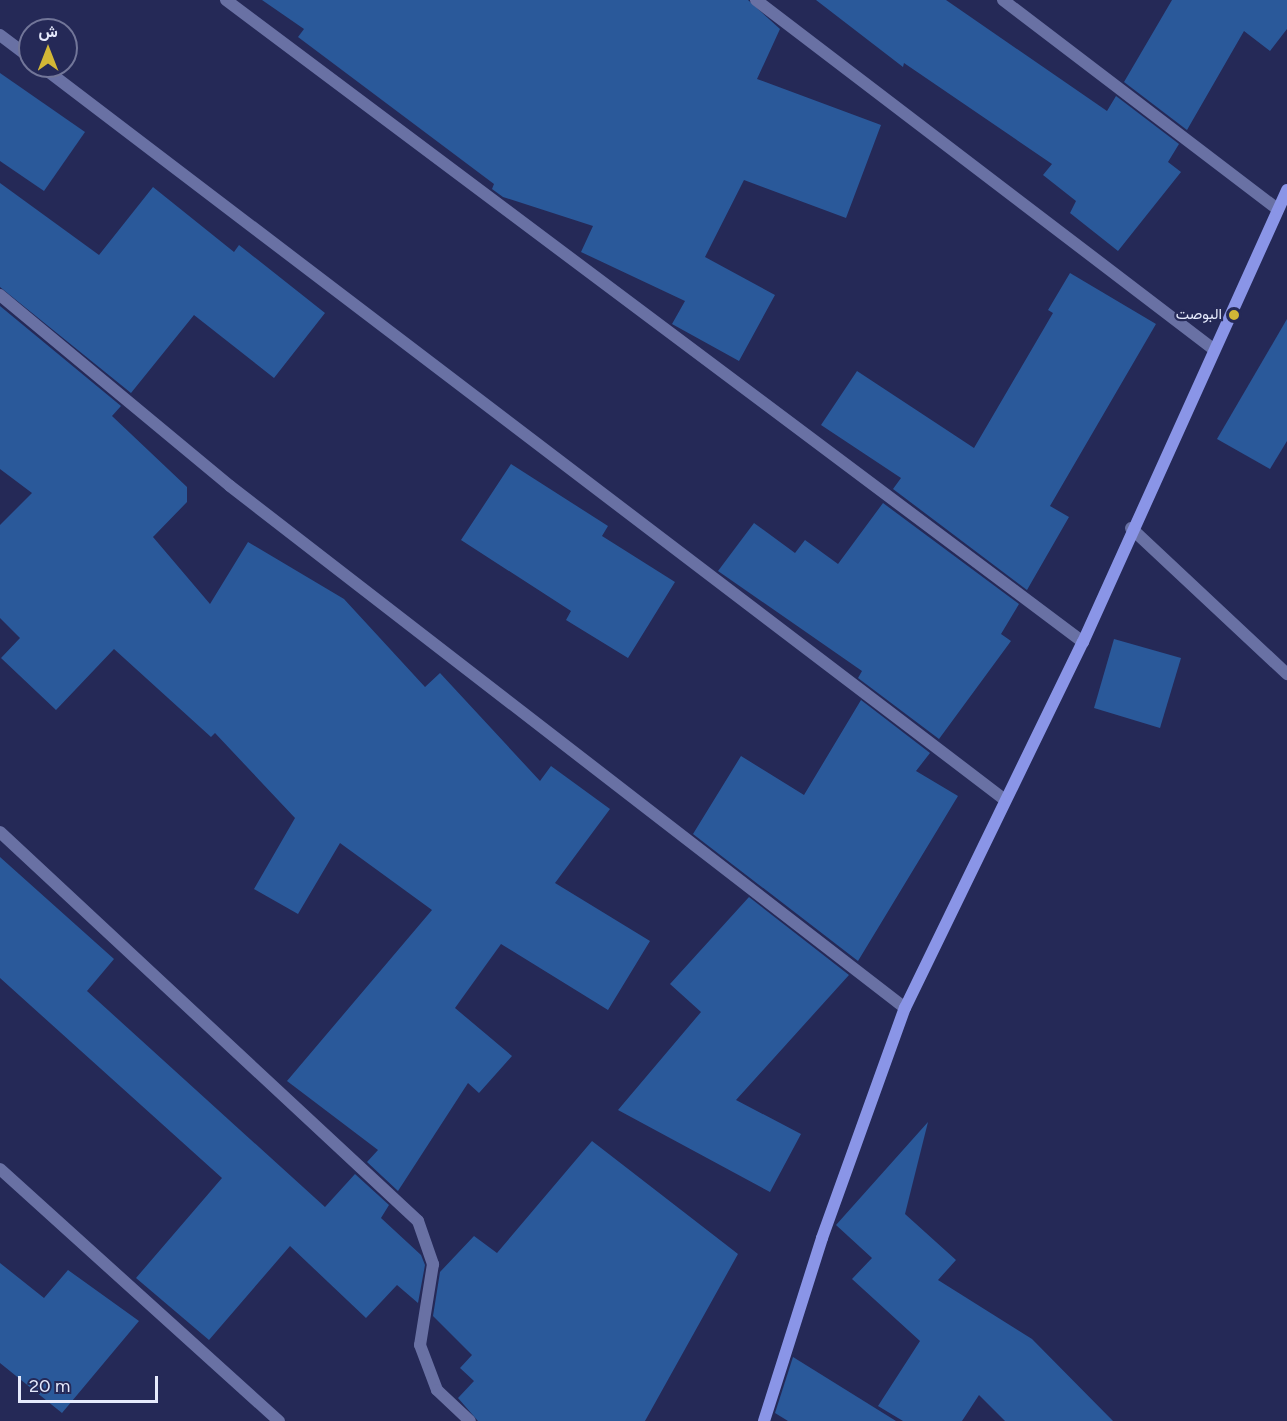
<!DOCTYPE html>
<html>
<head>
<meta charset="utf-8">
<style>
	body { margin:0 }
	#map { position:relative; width:1287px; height:1421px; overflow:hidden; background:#252957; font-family:Figtree,Vazirmatn,sans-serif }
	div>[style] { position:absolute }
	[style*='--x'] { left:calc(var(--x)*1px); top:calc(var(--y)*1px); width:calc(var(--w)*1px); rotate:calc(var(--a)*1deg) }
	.building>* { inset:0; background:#2a599a }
	.lane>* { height:12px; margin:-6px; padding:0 6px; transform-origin:6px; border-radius:6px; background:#6971a4 }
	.street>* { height:12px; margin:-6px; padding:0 6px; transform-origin:6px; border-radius:6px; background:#6971a4 }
	.secondary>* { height:12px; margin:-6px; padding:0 6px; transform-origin:6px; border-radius:6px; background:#8a95e7 }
	.dots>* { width:16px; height:16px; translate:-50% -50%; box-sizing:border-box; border:3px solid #252957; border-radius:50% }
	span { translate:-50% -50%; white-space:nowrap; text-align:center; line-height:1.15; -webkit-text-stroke:4.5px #252957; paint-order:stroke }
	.poi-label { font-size:15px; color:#e6eafc }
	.right { translate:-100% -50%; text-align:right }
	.north { position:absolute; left:18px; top:18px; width:60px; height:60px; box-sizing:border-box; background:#252957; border:2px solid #727699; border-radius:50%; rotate:0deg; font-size:16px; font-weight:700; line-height:24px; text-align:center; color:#e6eafc }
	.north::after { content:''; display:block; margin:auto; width:21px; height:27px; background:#d2b736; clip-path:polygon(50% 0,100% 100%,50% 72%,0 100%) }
	.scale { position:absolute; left:18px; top:1376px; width:140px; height:27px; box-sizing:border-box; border:3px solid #e6eafc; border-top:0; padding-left:8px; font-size:18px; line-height:21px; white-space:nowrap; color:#e6eafc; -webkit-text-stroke:4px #252957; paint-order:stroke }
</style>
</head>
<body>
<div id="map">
	<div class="building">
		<i style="clip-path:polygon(262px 0,748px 0,780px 29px,757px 79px,881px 125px,846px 218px,744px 180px,705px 257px,775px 295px,739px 361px,672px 324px,685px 301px,581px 252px,593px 226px,503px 197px,492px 189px,494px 184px,298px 37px,304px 29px)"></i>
		<i style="clip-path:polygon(816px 0,946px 0,1107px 111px,1116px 96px,1179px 144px,1168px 162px,1181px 172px,1118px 251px,1070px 213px,1076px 201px,1043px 175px,1052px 164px,904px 63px,903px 67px)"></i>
		<i style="clip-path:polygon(1172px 0,1287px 0,1287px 29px,1270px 51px,1244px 31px,1187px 130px,1124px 82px)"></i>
		<i style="clip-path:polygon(0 73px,85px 132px,44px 191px,0 161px)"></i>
		<i style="clip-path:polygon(0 183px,99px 255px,153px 187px,234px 252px,239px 245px,325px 313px,274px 378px,194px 315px,131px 393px,0 287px)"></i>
		<i style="clip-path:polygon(1070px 273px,1156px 324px,1050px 506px,1069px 517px,1027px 590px,893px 489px,901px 478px,821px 425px,857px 371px,974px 448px,1053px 313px,1048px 310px)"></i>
		<i style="clip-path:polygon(0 306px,121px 406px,112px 416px,187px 487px,187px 502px,153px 537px,210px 604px,248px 542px,344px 599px,425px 687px,440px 673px,540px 781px,551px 766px,610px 809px,555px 883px,650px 941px,608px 1010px,501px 944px,455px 1008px,512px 1056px,479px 1093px,468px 1083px,398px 1191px,367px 1162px,378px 1150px,287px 1081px,432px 910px,340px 843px,298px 914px,254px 889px,295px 818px,215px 733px,211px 737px,114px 649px,56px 710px,1px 658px,20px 638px,0 618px,0 525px,32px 493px,0 469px)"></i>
		<i style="clip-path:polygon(1287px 319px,1287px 441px,1270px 469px,1217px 439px)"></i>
		<i style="clip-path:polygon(511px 464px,608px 526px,602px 536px,675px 582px,628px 658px,566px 620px,571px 611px,461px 540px)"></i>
		<i style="clip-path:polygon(883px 503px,1019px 604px,1001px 634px,1011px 641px,939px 739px,858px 678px,862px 671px,718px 571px,754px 523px,795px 553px,805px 540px,838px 564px)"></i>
		<i style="clip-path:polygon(1114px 639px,1181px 658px,1160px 728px,1094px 708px)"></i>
		<i style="clip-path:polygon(861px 700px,930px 753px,916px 771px,958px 796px,858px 961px,693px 834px,741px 756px,804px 795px)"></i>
		<i style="clip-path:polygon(0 857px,114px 959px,87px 991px,325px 1207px,355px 1174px,389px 1205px,381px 1218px,421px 1255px,425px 1265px,418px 1303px,397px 1285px,366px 1318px,290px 1246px,209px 1340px,136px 1278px,222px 1178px,0 978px)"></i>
		<i style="clip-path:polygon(749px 897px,849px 975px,736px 1100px,801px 1134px,770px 1192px,618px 1110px,701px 1012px,670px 984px)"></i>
		<i style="clip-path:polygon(928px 1122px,905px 1214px,956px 1260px,938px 1280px,1032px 1339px,1113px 1421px,1005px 1421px,979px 1395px,962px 1421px,903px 1421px,878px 1406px,920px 1341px,852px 1279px,872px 1258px,836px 1225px)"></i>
		<i style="clip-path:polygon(592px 1141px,738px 1254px,645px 1421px,478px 1421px,458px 1398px,474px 1381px,460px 1368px,472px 1355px,433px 1316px,440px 1272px,474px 1236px,497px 1253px)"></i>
		<i style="clip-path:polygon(0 1263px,44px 1298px,68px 1270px,139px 1321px,62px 1413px,0 1363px)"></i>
		<i style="clip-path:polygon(793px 1357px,896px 1421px,788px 1421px,775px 1413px)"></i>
	</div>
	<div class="lane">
		<i style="--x:1131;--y:528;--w:214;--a:43.1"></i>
	</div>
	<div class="street">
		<i style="--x:226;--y:0;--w:1071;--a:36.84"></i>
		<i style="--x:756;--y:0;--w:574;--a:37.35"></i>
		<i style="--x:1003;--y:0;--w:345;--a:37.3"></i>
		<i style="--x:0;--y:35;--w:38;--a:37"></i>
		<i style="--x:41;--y:66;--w:1210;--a:37.28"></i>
		<i style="--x:0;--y:295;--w:299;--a:39.7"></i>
		<i style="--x:230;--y:486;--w:853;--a:37.72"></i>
		<i style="--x:0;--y:832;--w:571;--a:42.94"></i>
		<i style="--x:418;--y:1221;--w:46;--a:70.8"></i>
		<i style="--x:433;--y:1264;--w:82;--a:99.1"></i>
		<i style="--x:420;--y:1345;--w:48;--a:69.3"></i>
		<i style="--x:437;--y:1390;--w:45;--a:43.2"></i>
		<i style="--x:0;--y:1169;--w:376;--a:42.1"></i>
	</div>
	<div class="secondary">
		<i style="--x:764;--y:1421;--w:192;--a:-72.4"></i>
		<i style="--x:822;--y:1238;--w:245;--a:-70.2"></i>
		<i style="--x:905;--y:1008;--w:407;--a:-64.1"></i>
		<i style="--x:1083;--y:642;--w:496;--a:-65.7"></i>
	</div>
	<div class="dots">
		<i style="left:1234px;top:315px;background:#d2b736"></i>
	</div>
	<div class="poi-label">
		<span class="right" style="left:1222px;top:315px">البوصت</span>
	</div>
	<div class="north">ش</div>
	<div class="scale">20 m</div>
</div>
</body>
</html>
